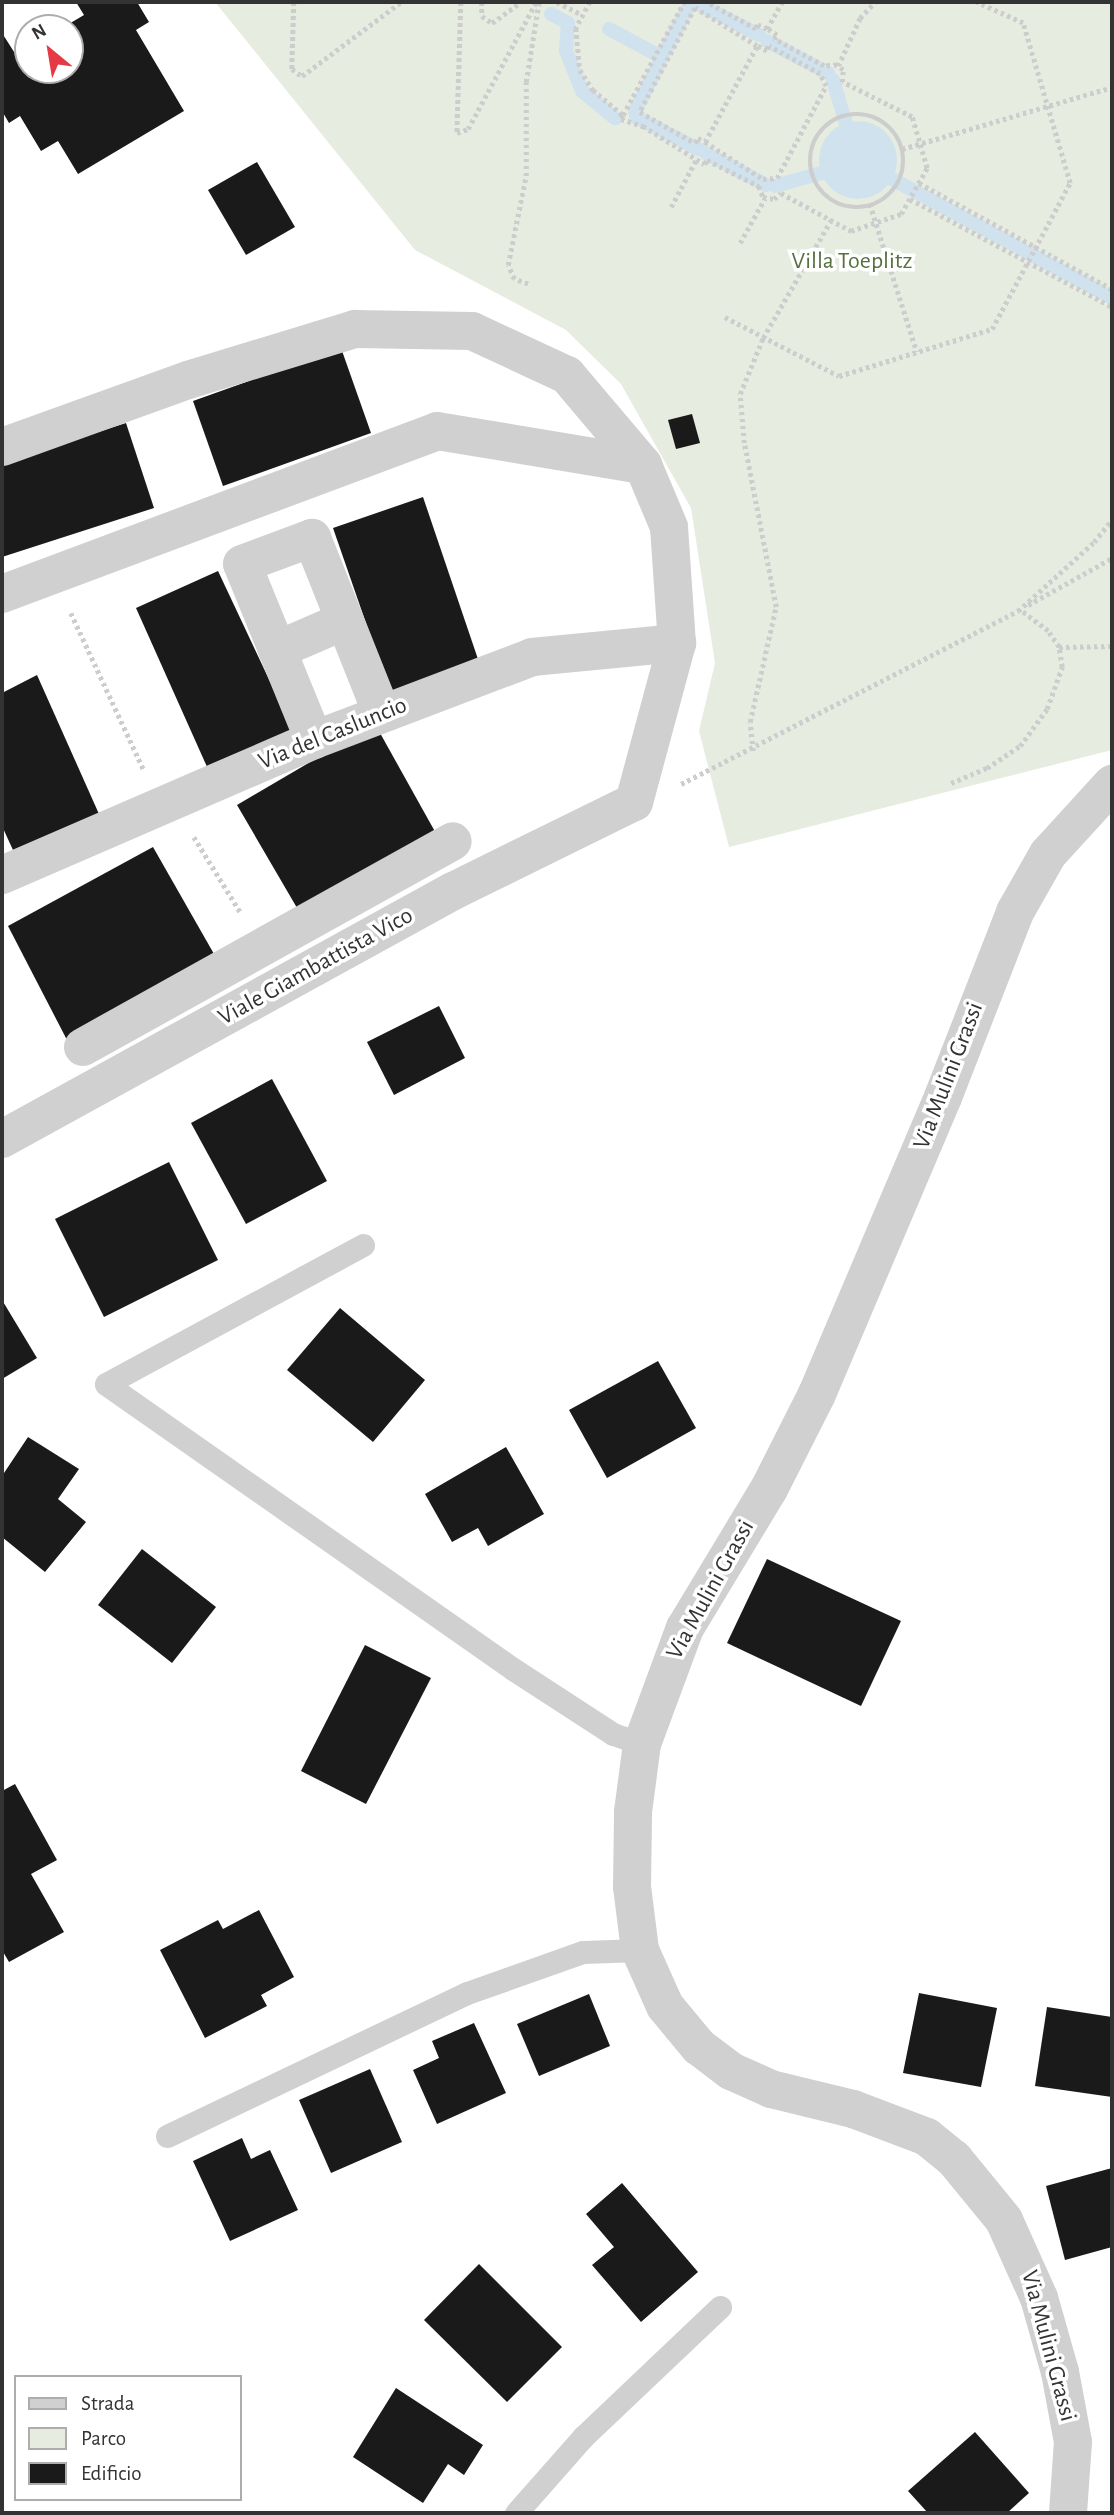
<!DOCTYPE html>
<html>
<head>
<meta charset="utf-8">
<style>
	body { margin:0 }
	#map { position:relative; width:1114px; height:2515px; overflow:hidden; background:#fff; font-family:"Alegreya Sans",sans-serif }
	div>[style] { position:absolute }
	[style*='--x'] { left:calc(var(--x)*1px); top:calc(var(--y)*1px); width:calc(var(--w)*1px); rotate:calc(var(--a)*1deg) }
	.green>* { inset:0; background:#e6ecdf }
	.water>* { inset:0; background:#cfe2ee }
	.round { border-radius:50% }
	.stream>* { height:14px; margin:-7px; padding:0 7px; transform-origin:7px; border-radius:7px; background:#cfe2ee }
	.building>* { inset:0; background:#1a1a1a }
	.path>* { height:4.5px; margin-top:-2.25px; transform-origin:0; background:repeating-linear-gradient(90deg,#cdcdcd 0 3.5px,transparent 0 7px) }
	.path>.ring { margin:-2.25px; padding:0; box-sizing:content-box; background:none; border:4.5px solid #cdcdcd; border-radius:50% }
	.lane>* { height:23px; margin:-11.5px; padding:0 11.5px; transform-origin:11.5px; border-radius:11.5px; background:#d0d0d0 }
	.street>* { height:38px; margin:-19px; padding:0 19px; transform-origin:19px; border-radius:19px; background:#d0d0d0 }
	span { translate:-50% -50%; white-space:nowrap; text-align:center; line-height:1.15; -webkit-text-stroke:7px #fff; paint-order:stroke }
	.park-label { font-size:24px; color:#56703f }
	.street-label { font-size:24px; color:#333 }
	.frame { position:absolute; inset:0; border:4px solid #333; pointer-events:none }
	.legend { position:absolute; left:14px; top:2375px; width:228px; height:126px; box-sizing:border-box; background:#fff; border:2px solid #adadad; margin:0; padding:9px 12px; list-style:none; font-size:21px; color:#333 }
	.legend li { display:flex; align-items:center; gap:14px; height:35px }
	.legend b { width:35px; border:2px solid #adadad }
	.north { position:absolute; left:14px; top:14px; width:70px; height:70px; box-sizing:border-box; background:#fff; border:2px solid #adadad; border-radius:50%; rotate:330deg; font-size:19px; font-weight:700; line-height:28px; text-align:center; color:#333 }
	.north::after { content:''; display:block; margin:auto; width:24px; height:32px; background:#e63946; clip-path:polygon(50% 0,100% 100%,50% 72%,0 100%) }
</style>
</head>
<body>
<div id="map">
	<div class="green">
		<i style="clip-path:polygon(215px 2px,1112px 2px,1112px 750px,729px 847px,699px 731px,715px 663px,691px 508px,621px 384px,566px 330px,415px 250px)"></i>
	</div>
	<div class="water">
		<i class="round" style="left:819px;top:121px;width:78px;height:78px"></i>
	</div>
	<div class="stream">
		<i style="--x:696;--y:3;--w:71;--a:26.9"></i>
		<i style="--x:551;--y:14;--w:19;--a:28"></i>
		<i style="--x:568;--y:23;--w:28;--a:94"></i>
		<i style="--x:566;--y:51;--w:43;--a:68.2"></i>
		<i style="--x:582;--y:91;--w:43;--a:39.3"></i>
		<i style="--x:609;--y:29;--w:55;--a:28"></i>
		<i style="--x:767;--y:41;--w:69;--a:27.7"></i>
		<i style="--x:664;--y:53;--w:55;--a:-62"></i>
		<i style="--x:833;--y:80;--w:46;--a:73.5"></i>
		<i style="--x:635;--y:111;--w:56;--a:-63.4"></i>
		<i style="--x:636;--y:117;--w:70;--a:27.3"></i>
		<i style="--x:706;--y:153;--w:68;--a:28.1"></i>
		<i style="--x:892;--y:179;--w:250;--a:28.4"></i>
		<i style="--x:775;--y:186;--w:48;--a:-15.8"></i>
	</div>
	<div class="building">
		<i style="clip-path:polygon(76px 2px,137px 2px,149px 22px,136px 30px,184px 111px,78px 174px,58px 141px,41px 151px,20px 116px,9px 123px,2px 111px,2px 33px,16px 55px,28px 48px,28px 70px,70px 70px,70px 28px,62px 28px,84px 15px)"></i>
		<i style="clip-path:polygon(257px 162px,295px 227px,246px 255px,208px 190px)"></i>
		<i style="clip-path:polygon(341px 348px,371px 433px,223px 486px,193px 401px)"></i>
		<i style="clip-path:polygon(692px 414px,700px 443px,676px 449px,668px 420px)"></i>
		<i style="clip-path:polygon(126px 423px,154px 508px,2px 557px,2px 463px)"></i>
		<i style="clip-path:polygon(423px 497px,481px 668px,393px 701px,333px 528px)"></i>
		<i style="clip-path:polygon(218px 571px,298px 741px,212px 778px,136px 608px)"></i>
		<i style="clip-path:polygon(37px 675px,103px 823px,18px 861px,2px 826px,2px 693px)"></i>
		<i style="clip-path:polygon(375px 724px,438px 837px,300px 913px,237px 805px)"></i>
		<i style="clip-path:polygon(153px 847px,218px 961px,67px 1040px,8px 926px)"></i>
		<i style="clip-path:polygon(439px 1006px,465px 1058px,394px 1095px,367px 1042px)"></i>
		<i style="clip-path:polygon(272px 1079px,327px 1181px,246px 1224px,191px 1123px)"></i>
		<i style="clip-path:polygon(169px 1162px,218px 1260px,104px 1317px,55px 1219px)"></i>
		<i style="clip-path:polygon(2px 1300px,37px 1358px,2px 1379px)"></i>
		<i style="clip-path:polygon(340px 1308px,425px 1380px,373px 1442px,287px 1370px)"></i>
		<i style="clip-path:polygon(658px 1361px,696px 1428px,607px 1478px,569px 1410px)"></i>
		<i style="clip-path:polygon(28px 1437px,79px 1469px,58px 1499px,86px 1522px,45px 1572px,2px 1537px,2px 1476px)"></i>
		<i style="clip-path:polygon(506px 1447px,544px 1514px,488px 1546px,478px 1528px,452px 1542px,425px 1494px)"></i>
		<i style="clip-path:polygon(142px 1549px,216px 1607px,172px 1663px,98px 1605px)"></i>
		<i style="clip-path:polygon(767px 1559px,901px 1621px,861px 1706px,727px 1643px)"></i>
		<i style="clip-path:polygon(365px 1645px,431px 1678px,366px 1804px,301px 1771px)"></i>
		<i style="clip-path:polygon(15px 1784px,57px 1860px,31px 1874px,64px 1932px,9px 1962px,2px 1950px,2px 1791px)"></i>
		<i style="clip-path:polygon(259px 1910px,294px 1977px,261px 1995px,267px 2006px,205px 2038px,160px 1950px,218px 1920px,223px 1929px)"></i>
		<i style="clip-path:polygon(919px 1993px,997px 2008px,981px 2087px,903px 2073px)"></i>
		<i style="clip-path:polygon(589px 1994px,610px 2046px,539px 2076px,517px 2024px)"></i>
		<i style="clip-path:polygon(1047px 2007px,1112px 2017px,1112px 2097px,1035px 2086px)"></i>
		<i style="clip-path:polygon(474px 2023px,506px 2093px,437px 2124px,413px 2070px,439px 2058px,432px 2041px)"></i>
		<i style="clip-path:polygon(370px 2069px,402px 2142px,331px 2173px,299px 2100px)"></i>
		<i style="clip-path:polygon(242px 2138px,251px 2159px,270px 2150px,298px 2210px,230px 2241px,193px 2161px)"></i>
		<i style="clip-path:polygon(1112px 2168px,1112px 2247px,1065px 2260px,1046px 2186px)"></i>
		<i style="clip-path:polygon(622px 2183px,698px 2272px,641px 2322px,592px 2265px,614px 2247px,586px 2214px)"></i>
		<i style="clip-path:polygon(479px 2264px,562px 2347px,507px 2402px,424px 2320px)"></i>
		<i style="clip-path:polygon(396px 2388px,483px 2445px,464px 2475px,448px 2464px,423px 2503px,353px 2457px)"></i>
		<i style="clip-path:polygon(975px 2432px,1029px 2493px,1007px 2513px,928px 2513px,908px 2491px)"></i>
	</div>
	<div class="path">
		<i style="--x:294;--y:2;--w:67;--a:91.7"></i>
		<i style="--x:292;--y:69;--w:12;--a:35"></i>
		<i style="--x:302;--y:76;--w:124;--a:-36.8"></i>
		<i style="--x:461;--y:2;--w:131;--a:91.7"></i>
		<i style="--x:457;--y:133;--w:12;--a:-20"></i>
		<i style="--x:468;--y:129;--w:144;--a:-61.8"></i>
		<i style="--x:482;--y:2;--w:14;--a:90"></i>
		<i style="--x:482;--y:16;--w:12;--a:35"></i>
		<i style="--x:492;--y:23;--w:36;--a:-36"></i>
		<i style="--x:557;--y:2;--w:27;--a:27"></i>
		<i style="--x:590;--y:2;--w:30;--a:118"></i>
		<i style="--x:576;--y:28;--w:42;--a:84.6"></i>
		<i style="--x:580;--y:70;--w:24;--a:57"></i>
		<i style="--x:593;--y:90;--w:39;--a:40"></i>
		<i style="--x:623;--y:115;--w:4;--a:117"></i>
		<i style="--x:621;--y:119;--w:23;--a:18"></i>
		<i style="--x:643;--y:126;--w:72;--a:31.9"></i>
		<i style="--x:704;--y:164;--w:5;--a:-53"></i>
		<i style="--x:707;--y:160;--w:58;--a:26.6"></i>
		<i style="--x:759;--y:186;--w:12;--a:70"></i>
		<i style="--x:763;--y:197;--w:11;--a:10"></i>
		<i style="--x:774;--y:199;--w:9;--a:-41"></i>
		<i style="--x:781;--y:193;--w:80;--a:28.5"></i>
		<i style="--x:851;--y:231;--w:53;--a:-18.8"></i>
		<i style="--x:901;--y:214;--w:53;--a:-60.5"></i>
		<i style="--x:927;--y:168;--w:53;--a:-106.4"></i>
		<i style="--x:912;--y:117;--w:78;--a:-153.4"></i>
		<i style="--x:842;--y:82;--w:12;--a:-85"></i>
		<i style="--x:843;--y:70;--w:8;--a:-140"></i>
		<i style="--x:837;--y:65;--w:13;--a:176"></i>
		<i style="--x:824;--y:66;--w:57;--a:-151.6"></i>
		<i style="--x:774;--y:39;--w:5;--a:-53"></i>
		<i style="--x:777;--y:35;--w:12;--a:-149"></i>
		<i style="--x:767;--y:29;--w:10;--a:-156"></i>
		<i style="--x:758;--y:25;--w:4;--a:117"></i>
		<i style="--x:756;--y:29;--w:57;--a:-151.6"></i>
		<i style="--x:767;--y:29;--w:31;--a:-61"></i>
		<i style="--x:838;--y:66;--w:53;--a:-65.4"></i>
		<i style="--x:860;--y:18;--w:22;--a:-47"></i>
		<i class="ring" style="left:810px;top:114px;width:89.5px;height:89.5px"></i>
		<i style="--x:623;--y:115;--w:128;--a:-61.6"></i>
		<i style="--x:705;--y:142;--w:69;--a:32.5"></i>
		<i style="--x:763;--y:179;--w:14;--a:-4"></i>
		<i style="--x:777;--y:178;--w:104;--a:-62"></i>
		<i style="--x:826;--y:86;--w:13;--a:-117"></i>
		<i style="--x:820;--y:74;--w:58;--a:-151.2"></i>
		<i style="--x:769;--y:46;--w:5;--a:112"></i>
		<i style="--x:767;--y:51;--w:11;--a:-153"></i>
		<i style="--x:757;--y:46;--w:73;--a:-148.5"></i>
		<i style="--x:695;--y:8;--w:118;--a:117.9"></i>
		<i style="--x:640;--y:112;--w:63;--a:29.4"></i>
		<i style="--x:695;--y:143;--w:6;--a:-59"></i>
		<i style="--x:698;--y:138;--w:8;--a:30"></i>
		<i style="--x:705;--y:142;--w:109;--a:-61.6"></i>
		<i style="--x:902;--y:149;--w:219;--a:-16.4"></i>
		<i style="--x:919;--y:183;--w:220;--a:28.8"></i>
		<i style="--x:910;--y:199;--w:229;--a:28.1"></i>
		<i style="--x:870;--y:204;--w:155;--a:72.4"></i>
		<i style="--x:671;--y:207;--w:53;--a:-62"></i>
		<i style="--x:740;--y:243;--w:51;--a:-60.9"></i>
		<i style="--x:528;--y:284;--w:15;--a:-160"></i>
		<i style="--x:514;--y:279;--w:15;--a:-113"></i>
		<i style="--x:508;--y:265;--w:91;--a:-78.6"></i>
		<i style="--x:526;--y:176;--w:94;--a:-90"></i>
		<i style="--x:526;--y:82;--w:81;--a:-80.8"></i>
		<i style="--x:725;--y:317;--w:128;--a:27.4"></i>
		<i style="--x:839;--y:376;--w:160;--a:-17.1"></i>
		<i style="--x:992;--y:329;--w:166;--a:-61.9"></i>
		<i style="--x:1070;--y:183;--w:167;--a:-106.4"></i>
		<i style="--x:1023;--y:23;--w:51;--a:-155.9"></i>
		<i style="--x:1028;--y:605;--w:96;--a:-29.2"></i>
		<i style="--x:71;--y:613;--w:173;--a:65.1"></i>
		<i style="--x:1059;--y:647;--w:53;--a:-1.1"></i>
		<i style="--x:753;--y:751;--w:29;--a:-96"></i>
		<i style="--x:750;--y:722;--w:118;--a:-77.3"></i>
		<i style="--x:776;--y:607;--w:167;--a:-101"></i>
		<i style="--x:744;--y:443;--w:49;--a:-94.7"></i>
		<i style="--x:740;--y:394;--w:61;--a:-67.7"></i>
		<i style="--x:763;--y:338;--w:136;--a:-60"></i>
		<i style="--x:951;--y:783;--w:39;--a:-23"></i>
		<i style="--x:987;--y:768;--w:40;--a:-34"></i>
		<i style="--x:1020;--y:746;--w:46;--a:-53.9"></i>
		<i style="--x:1047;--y:709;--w:45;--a:-70.3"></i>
		<i style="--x:1062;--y:667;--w:20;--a:-99"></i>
		<i style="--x:1059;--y:647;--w:19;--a:-125"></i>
		<i style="--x:1048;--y:631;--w:35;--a:-143"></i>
		<i style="--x:681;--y:784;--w:379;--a:-27.2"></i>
		<i style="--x:1018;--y:611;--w:103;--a:-42.2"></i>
		<i style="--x:1094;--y:542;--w:28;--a:-51"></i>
		<i style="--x:194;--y:837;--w:89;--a:58.3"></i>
	</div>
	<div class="lane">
		<i style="--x:363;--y:1245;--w:292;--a:151.6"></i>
		<i style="--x:106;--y:1384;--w:497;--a:35"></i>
		<i style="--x:513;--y:1669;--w:119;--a:33"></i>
		<i style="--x:613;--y:1734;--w:31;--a:19"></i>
		<i style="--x:167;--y:2136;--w:332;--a:-25.5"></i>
		<i style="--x:467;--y:1993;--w:123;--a:-19.5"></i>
		<i style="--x:583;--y:1952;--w:57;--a:-2"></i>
		<i style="--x:516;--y:2513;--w:101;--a:-48.6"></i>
		<i style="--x:583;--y:2437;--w:189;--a:-43.5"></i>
	</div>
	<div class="street">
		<i style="--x:2;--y:447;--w:198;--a:-19.8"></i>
		<i style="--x:188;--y:380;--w:175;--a:-17"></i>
		<i style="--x:355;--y:329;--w:117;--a:1"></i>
		<i style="--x:472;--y:331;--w:105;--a:24.9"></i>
		<i style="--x:567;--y:375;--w:118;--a:49.8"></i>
		<i style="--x:643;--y:465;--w:67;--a:67.2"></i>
		<i style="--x:669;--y:527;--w:116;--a:86.1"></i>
		<i style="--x:677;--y:643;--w:165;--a:105.1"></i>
		<i style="--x:634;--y:802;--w:202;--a:153.8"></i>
		<i style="--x:453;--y:891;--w:515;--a:151.19"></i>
		<i style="--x:2;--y:594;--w:465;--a:-20.5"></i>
		<i style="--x:437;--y:431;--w:209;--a:9.4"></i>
		<i style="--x:277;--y:650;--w:73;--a:-23.4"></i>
		<i style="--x:314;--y:740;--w:190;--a:-112.2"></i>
		<i style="--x:242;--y:564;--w:75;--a:-20.4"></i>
		<i style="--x:312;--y:538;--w:189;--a:68.3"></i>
		<i style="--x:2;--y:875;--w:340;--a:-23.4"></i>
		<i style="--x:314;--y:740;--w:233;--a:-20.8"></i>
		<i style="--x:532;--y:657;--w:146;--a:-5.5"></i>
		<i style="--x:83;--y:1047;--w:423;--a:-29.1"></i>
		<i style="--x:1068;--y:2513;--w:71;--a:-86"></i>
		<i style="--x:1073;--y:2442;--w:71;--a:-100.5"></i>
		<i style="--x:1060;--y:2372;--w:77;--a:-105.8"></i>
		<i style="--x:1039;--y:2298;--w:85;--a:-114.2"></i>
		<i style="--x:1004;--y:2220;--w:79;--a:-129.3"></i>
		<i style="--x:954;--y:2159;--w:35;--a:-141"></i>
		<i style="--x:927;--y:2137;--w:79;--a:-159.3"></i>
		<i style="--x:853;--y:2109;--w:84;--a:-166.3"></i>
		<i style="--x:771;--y:2089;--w:44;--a:-155.8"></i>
		<i style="--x:731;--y:2071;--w:40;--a:-143"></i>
		<i style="--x:699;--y:2047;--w:53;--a:-129.7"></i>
		<i style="--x:665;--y:2006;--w:61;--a:-114.1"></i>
		<i style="--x:640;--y:1950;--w:64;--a:-97.2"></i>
		<i style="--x:632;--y:1887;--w:75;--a:-89.2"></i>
		<i style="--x:633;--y:1812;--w:69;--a:-82.5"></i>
		<i style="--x:642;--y:1744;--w:124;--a:-69.7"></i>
		<i style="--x:685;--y:1628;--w:162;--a:-58.9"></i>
		<i style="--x:769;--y:1489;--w:106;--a:-63.2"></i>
		<i style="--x:817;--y:1394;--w:323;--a:-67"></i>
		<i style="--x:943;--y:1097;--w:199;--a:-68.7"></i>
		<i style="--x:1015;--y:912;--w:67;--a:-60.4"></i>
		<i style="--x:1048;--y:854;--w:95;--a:-47.6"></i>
	</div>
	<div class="park-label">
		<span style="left:852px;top:262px">Villa Toeplitz</span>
	</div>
	<div class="street-label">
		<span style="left:333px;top:734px;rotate:-22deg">Via del Casluncio</span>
		<span style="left:316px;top:967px;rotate:-29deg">Viale Giambattista Vico</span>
		<span style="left:949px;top:1076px;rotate:-69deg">Via Mulini Grassi</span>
		<span style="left:711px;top:1590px;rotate:-61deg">Via Mulini Grassi</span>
		<span style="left:1048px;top:2346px;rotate:75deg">Via Mulini Grassi</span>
	</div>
	<div class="frame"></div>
	<ul class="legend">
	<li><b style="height:9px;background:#d0d0d0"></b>Strada</li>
	<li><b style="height:19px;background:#e6ecdf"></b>Parco</li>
	<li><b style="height:19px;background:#1a1a1a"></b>Edificio</li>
	</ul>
	<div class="north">N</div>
</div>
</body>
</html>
